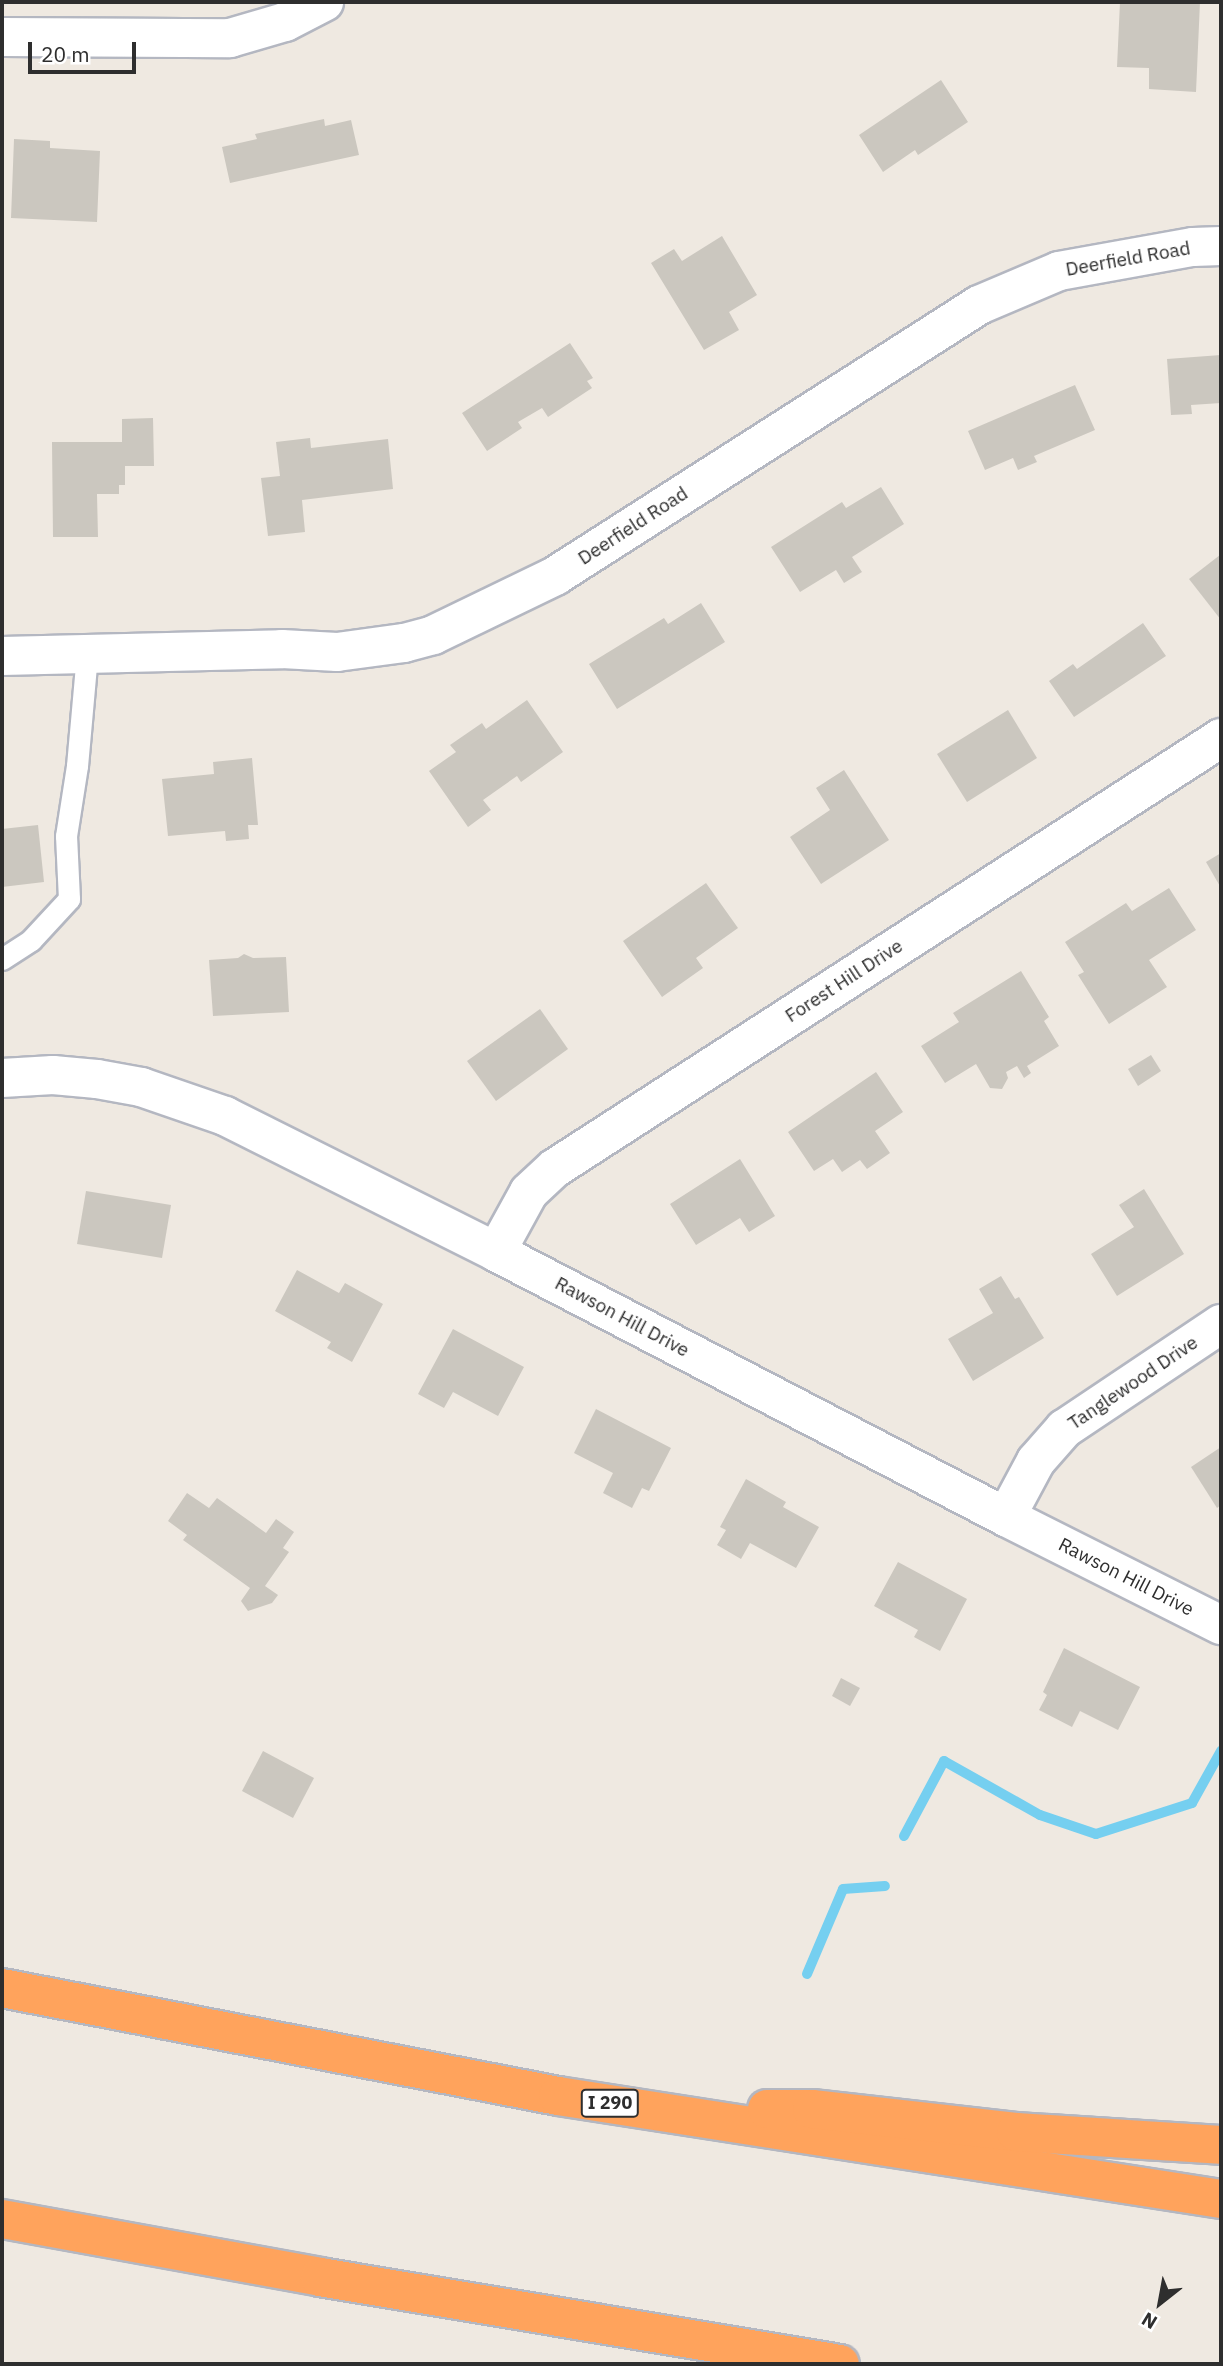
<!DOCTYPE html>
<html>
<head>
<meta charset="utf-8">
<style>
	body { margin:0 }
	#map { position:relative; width:1223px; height:2366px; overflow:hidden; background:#efe9e1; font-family:"IBM Plex Sans",sans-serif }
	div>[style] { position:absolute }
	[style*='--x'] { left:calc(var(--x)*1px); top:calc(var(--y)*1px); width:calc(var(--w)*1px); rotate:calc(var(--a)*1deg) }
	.stream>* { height:10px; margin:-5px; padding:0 5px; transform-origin:5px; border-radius:5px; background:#75cff0 }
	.building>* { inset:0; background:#cbc7bf }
	.roads { filter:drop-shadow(2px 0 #b4b7c1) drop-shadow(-2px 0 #b4b7c1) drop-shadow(0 2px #b4b7c1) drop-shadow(0 -2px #b4b7c1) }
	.service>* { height:21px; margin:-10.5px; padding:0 10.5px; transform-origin:10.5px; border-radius:10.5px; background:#fff }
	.minor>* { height:38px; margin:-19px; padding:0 19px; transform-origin:19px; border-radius:19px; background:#fff }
	.motorway>* { height:38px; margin:-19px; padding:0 19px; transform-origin:19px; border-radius:19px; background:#ffa35c }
	span { translate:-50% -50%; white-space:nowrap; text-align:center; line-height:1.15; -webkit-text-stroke:7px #fff; paint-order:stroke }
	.shield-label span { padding:2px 5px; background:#fff; border:2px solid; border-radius:5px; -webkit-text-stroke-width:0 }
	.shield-label { font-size:18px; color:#2e2e2e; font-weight:700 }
	.street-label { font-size:19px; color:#2e2e2e }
	.frame { position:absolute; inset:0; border:4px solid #2e2e2e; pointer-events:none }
	.north { position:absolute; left:1125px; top:2268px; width:70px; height:70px; -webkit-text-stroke:5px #fff; paint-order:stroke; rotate:211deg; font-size:19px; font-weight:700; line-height:28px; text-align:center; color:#2e2e2e }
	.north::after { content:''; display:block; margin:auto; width:24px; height:32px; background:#2e2e2e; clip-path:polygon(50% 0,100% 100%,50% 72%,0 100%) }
	.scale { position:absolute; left:28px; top:42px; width:108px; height:32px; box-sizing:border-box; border:4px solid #2e2e2e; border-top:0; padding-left:9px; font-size:21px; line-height:24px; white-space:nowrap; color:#2e2e2e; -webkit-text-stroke:5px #fff; paint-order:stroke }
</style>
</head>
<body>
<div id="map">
	<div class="stream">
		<i style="--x:904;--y:1836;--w:85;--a:-61.9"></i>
		<i style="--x:944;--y:1761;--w:110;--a:29.4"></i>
		<i style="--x:1040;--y:1815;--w:59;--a:18.7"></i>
		<i style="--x:1096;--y:1834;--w:101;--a:-17.9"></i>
		<i style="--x:1192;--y:1803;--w:60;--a:-60.9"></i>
		<i style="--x:807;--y:1974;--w:92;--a:-67"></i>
		<i style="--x:843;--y:1889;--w:42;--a:-4.1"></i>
	</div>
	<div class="building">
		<i style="clip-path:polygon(1120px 2px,1200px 2px,1196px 92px,1149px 89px,1149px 68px,1117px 67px)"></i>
		<i style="clip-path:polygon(941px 80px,968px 122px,918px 155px,915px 150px,883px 172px,859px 135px)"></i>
		<i style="clip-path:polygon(324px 119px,325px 126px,351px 120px,359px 155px,230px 183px,222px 147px,257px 139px,255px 134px)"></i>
		<i style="clip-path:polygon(14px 139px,50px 141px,50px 148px,100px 151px,97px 222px,11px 218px)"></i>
		<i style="clip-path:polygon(722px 236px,757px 295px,729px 312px,739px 330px,704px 350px,651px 263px,674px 249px,682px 261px)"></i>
		<i style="clip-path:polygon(570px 343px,593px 378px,587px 381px,592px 388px,548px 417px,542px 408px,518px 422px,522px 428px,487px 451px,462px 413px)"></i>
		<i style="clip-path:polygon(1221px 355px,1221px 403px,1191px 405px,1192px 414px,1171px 415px,1167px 359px)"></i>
		<i style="clip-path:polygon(1075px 385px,1095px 430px,1034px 456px,1037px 462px,1018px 470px,1013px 458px,985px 470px,968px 431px)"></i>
		<i style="clip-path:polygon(153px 418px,154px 466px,125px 466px,125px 485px,119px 485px,119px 494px,97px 494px,98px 537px,53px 537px,52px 442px,122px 442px,122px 419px)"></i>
		<i style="clip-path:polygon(310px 438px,311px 448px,388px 439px,393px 489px,302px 500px,305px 532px,268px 536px,261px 478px,280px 476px,276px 442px)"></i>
		<i style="clip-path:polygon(881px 487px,904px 524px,852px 557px,862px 572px,844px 583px,836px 570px,800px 592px,771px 547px,842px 502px,846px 508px)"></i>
		<i style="clip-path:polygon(1220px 555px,1221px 556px,1221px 620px,1189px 579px)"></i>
		<i style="clip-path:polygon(701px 603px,725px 642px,617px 709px,589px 664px,664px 618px,668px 624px)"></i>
		<i style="clip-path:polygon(1143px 623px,1166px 656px,1074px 717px,1049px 681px,1073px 664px,1077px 669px)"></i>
		<i style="clip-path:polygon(527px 700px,563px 752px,521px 782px,517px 776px,483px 800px,491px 810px,468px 827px,429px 771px,456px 752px,450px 745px,482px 723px,486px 729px)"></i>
		<i style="clip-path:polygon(1008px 710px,1037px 758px,967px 802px,937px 754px)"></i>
		<i style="clip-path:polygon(252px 758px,258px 825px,248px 825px,249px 839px,226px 841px,225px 831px,168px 836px,162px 779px,214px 774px,213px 762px)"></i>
		<i style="clip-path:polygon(844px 770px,889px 840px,821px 884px,790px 837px,830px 810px,816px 788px)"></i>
		<i style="clip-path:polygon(38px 825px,44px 882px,2px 887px,2px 829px)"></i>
		<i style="clip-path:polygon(1221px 853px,1221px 888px,1206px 862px)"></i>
		<i style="clip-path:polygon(706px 883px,738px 928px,696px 958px,703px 968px,662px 997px,623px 941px)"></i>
		<i style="clip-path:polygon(1169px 888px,1196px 930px,1149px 960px,1167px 987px,1109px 1024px,1078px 975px,1084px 972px,1065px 942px,1126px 903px,1132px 911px)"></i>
		<i style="clip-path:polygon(244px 954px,253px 958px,286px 957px,289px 1012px,213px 1016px,209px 960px,238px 958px)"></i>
		<i style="clip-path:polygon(1021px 971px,1049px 1017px,1044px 1021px,1059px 1046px,1027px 1066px,1031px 1073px,1024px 1078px,1017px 1066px,1006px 1072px,1008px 1078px,1002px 1089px,990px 1088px,976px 1064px,945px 1083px,921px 1046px,959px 1022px,953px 1013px)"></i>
		<i style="clip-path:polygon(540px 1009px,568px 1049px,496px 1101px,467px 1061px)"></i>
		<i style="clip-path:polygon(1151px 1055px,1161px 1071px,1138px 1086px,1128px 1069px)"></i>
		<i style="clip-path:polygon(876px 1072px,903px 1112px,875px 1131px,890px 1153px,867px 1169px,860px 1160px,842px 1172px,833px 1159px,814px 1171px,788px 1132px)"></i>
		<i style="clip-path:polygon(740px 1159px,775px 1216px,749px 1232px,740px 1218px,696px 1245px,670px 1204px)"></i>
		<i style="clip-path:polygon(1144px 1189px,1184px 1254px,1117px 1296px,1091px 1254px,1134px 1227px,1119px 1205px)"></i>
		<i style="clip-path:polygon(86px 1191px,171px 1205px,162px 1258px,77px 1244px)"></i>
		<i style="clip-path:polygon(297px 1270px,339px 1293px,345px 1283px,383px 1304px,352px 1362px,327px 1348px,331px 1342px,275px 1311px)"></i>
		<i style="clip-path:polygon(1001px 1276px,1015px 1299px,1019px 1297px,1044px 1338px,973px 1381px,948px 1339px,993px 1313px,979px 1289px)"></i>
		<i style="clip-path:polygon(453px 1329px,524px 1367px,498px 1416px,453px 1392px,444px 1408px,418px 1394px)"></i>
		<i style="clip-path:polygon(596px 1409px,671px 1448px,649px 1491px,642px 1488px,632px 1508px,603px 1493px,613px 1473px,574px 1453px)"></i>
		<i style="clip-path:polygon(1221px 1447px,1221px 1505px,1217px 1508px,1191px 1467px)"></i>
		<i style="clip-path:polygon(746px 1479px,786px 1502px,783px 1507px,819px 1527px,796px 1568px,750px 1543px,741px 1559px,717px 1545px,726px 1530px,720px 1527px)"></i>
		<i style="clip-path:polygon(187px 1493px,209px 1508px,217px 1498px,266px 1533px,276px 1519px,294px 1532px,283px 1548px,289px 1552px,265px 1586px,278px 1595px,272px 1603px,248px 1611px,241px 1601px,250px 1588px,183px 1540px,187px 1535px,168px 1521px)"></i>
		<i style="clip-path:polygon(898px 1562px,967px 1599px,940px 1651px,914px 1637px,918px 1630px,874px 1606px)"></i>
		<i style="clip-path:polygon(1064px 1648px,1140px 1687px,1118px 1730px,1080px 1711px,1072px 1727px,1039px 1710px,1047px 1695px,1043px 1692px)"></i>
		<i style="clip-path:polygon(841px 1678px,860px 1688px,850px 1706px,832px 1696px)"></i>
		<i style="clip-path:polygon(263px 1751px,314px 1778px,293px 1818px,242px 1791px)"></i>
	</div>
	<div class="roads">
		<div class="service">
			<i style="--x:2;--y:959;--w:35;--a:-33"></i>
			<i style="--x:31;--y:940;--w:56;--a:-47.2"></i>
			<i style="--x:69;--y:899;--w:63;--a:-92.7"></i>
			<i style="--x:66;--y:836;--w:71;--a:-81.1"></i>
			<i style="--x:77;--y:766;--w:112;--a:-84.9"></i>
		</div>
		<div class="minor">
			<i style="--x:2;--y:37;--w:228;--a:0.3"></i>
			<i style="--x:230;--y:38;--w:57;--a:-16.2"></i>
			<i style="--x:285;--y:22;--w:44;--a:-27.1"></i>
			<i style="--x:2;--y:656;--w:280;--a:-1.4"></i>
			<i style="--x:282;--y:649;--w:55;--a:3.1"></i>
			<i style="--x:337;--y:652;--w:68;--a:-7.7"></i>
			<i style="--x:404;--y:643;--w:30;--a:-15"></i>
			<i style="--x:433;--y:635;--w:136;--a:-25.8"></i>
			<i style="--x:555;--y:576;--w:503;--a:-32.58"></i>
			<i style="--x:979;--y:305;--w:87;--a:-23"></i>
			<i style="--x:1059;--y:271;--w:136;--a:-10.2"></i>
			<i style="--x:1193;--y:247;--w:28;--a:-2"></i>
			<i style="--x:2;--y:1078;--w:51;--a:-3.4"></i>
			<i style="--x:53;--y:1075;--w:44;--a:5.2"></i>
			<i style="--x:97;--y:1079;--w:45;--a:10.3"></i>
			<i style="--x:141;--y:1087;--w:89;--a:19"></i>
			<i style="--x:225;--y:1116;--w:303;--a:26.6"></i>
			<i style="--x:496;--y:1252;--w:575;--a:27.46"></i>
			<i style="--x:1006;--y:1517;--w:241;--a:26.7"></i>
			<i style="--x:496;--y:1252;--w:68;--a:-61.2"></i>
			<i style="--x:529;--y:1192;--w:35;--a:-43"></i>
			<i style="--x:555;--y:1168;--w:793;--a:-32.85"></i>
			<i style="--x:1006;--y:1517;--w:64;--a:-61.8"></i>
			<i style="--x:1036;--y:1461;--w:43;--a:-48.8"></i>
			<i style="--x:1064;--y:1429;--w:189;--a:-33.8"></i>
		</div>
		<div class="motorway">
			<i style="--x:2;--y:1988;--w:566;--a:10.99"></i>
			<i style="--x:558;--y:2096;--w:671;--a:8.83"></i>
			<i style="--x:767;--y:2109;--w:45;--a:0"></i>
			<i style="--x:812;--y:2109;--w:205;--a:6.4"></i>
			<i style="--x:1016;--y:2132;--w:205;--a:3.6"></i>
			<i style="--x:2;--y:2219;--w:323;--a:10.3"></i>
			<i style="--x:320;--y:2277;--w:527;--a:9.5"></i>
		</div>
	</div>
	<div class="shield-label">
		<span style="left:610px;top:2103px">I 290</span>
	</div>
	<div class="street-label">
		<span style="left:1128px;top:259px;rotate:-10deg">Deerfield Road</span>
		<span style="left:633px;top:526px;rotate:-33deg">Deerfield Road</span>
		<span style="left:844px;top:981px;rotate:-33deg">Forest Hill Drive</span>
		<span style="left:622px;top:1317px;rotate:28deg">Rawson Hill Drive</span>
		<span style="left:1133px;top:1383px;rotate:-34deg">Tanglewood Drive</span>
		<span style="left:1126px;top:1577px;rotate:27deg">Rawson Hill Drive</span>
	</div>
	<div class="frame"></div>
	<div class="north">N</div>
	<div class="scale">20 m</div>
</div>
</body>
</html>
